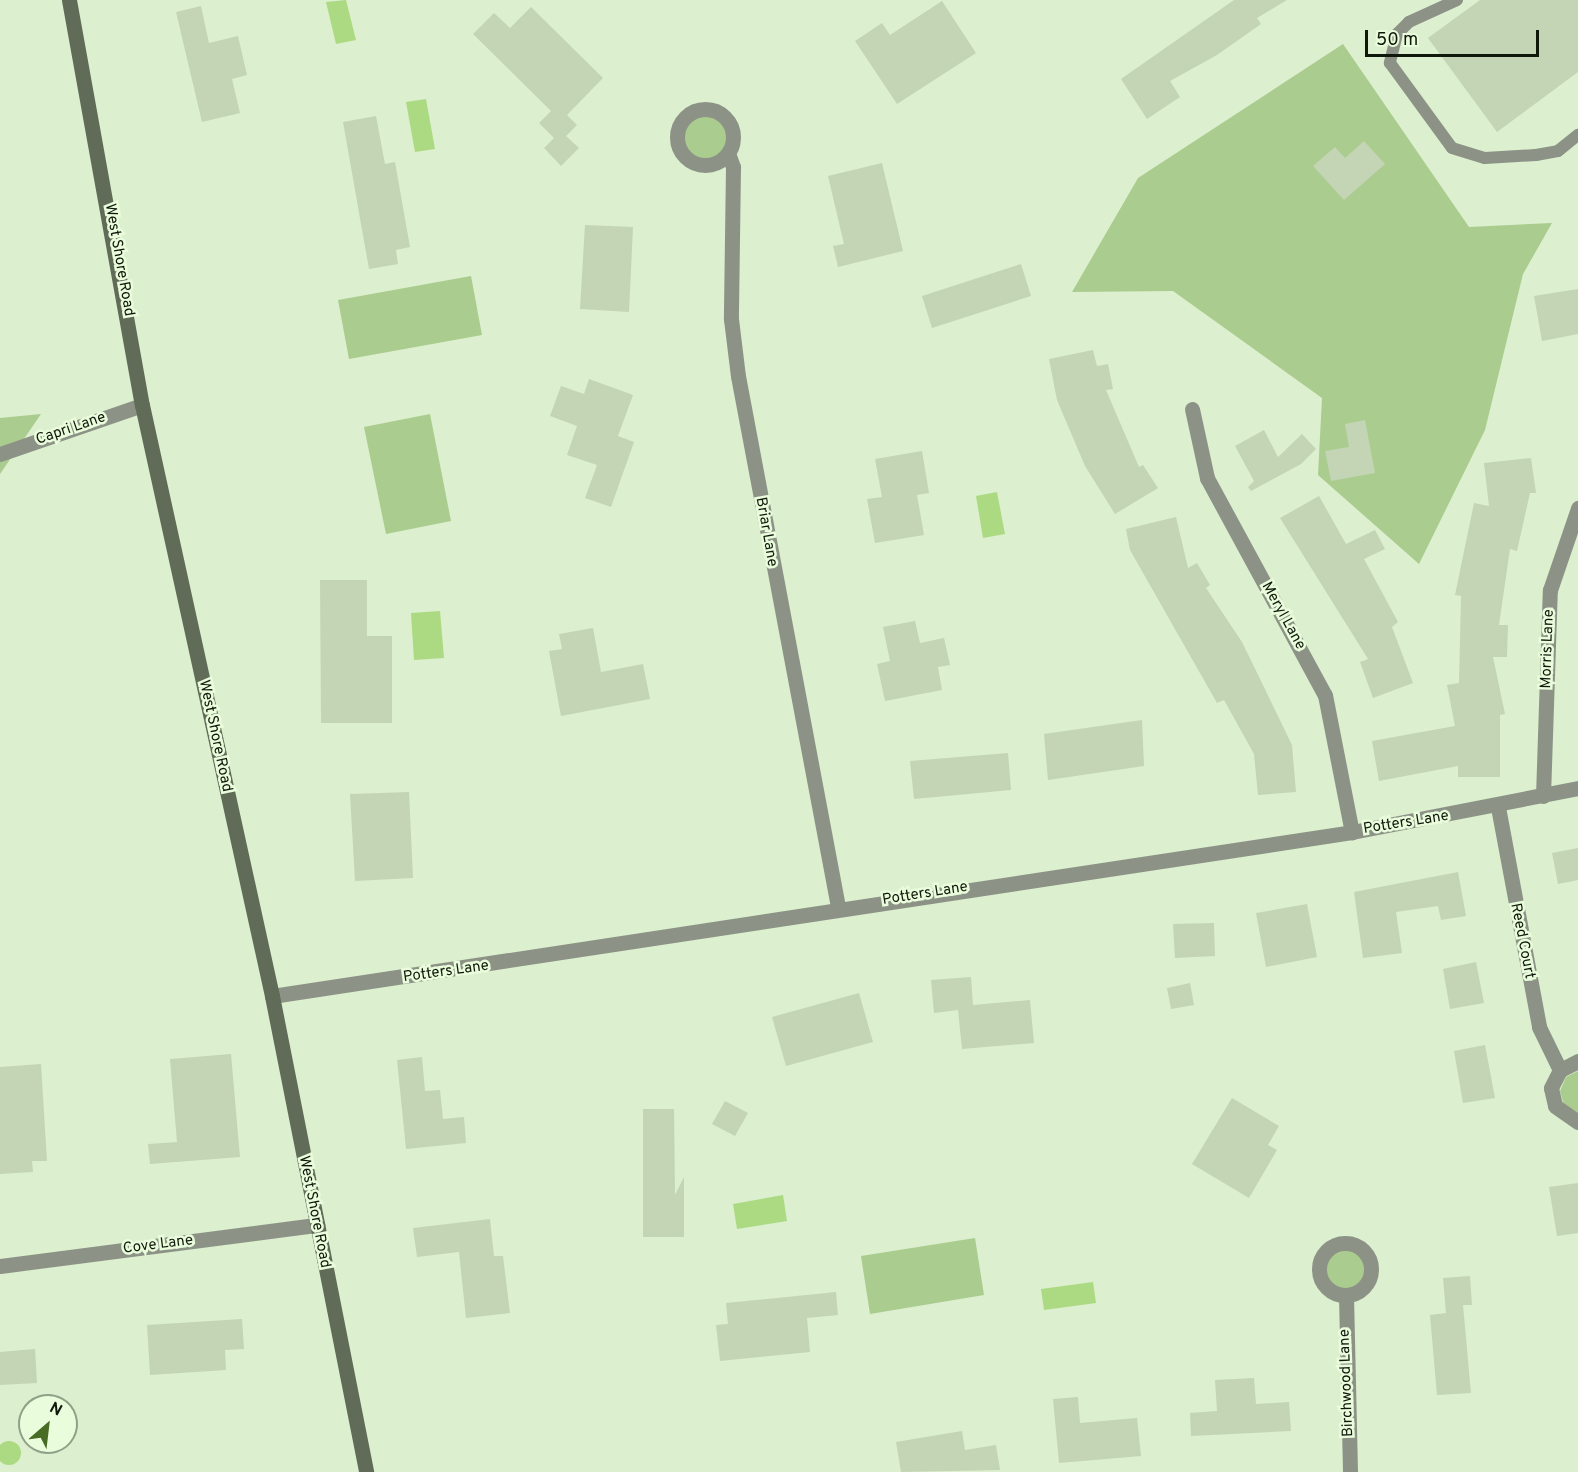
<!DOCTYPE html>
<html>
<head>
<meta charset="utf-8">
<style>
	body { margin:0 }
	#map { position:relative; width:1578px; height:1472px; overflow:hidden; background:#dcefce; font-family:Overpass,sans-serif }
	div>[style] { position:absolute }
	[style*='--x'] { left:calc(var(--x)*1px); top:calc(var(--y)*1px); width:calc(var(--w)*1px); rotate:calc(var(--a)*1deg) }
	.green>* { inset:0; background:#abcc8f }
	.round { border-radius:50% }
	.water>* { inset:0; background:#acda83 }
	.building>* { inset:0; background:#c3d5b4 }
	.lane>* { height:12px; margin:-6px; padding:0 6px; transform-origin:6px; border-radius:6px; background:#8c9386 }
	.street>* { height:15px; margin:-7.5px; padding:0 7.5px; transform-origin:7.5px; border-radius:7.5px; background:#8c9386 }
	.street>.ring { margin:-7.5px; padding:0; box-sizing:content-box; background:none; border:15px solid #8c9386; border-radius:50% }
	.secondary>* { height:15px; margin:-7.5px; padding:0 7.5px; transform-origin:7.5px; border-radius:7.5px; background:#606b58 }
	span { translate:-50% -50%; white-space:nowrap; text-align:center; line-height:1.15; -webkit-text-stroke:5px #e9fcdb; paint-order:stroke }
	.street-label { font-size:15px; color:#10170b }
	.north { position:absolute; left:18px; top:1394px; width:60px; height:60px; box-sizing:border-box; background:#e9fcdb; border:2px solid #92a088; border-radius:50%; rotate:28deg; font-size:16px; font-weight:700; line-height:24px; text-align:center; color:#10170b }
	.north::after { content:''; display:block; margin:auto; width:21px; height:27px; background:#496c24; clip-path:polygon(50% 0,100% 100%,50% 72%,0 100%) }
	.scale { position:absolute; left:1365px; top:30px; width:174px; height:27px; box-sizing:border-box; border:3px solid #10170b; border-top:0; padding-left:8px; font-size:18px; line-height:21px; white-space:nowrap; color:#10170b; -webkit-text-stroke:4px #e9fcdb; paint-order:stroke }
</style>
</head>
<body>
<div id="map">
	<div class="green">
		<i style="clip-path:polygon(1343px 44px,1469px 227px,1552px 223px,1523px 274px,1485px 430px,1419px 564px,1318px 475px,1322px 398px,1173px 291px,1072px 292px,1138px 178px)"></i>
		<i class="round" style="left:683px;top:116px;width:44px;height:44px"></i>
		<i style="clip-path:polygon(471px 276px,482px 335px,349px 359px,338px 300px)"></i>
		<i style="clip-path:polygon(41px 414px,0 474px,0 418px)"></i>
		<i style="clip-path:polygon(430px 414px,451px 521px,386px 534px,364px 427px)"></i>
		<i style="clip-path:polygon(1578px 1071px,1578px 1114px,1564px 1105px,1560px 1091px,1566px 1077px)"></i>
		<i style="clip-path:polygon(975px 1238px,984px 1295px,870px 1314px,861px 1256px)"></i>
		<i class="round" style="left:1322px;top:1246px;width:44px;height:44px"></i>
	</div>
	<div class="water">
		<i style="clip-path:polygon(346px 0,356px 40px,336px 44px,326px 2px)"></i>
		<i style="clip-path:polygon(426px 99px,435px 149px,415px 152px,406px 102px)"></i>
		<i style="clip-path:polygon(997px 492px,1005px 534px,983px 538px,976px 496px)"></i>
		<i style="clip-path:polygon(440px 611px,444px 658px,414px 660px,411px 613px)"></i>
		<i style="clip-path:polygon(783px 1195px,787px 1221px,737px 1229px,733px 1204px)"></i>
		<i style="clip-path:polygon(1093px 1282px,1096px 1303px,1044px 1310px,1041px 1289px)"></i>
		<i class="round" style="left:-3px;top:1441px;width:24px;height:24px"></i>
	</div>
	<div class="building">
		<i style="clip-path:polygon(1234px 0,1287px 0,1257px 18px,1261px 24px,1217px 55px,1170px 81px,1180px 97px,1147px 119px,1121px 79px)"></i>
		<i style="clip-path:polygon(1480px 0,1578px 0,1578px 72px,1497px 132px,1428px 38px)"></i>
		<i style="clip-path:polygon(942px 1px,976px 53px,897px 104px,855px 41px,882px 23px,890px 35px)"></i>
		<i style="clip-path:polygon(201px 6px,209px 43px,238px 36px,247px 75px,232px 79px,240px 113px,202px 122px,176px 12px)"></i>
		<i style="clip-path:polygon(531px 7px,603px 78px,567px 115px,577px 125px,566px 136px,579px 148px,561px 166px,544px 148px,554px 138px,539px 123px,551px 111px,473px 34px,494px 13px,510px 28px)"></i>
		<i style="clip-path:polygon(376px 116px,385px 164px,395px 162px,410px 247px,396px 250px,398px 264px,369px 269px,343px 122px)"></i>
		<i style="clip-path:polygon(1364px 141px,1385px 164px,1344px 200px,1313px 166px,1335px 147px,1345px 158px)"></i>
		<i style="clip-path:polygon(882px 163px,903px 251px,838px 267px,833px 246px,844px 244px,828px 176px)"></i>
		<i style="clip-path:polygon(585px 225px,633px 227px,629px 312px,580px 309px)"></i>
		<i style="clip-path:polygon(1021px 264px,1031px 296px,932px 328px,922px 296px)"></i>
		<i style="clip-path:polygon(1578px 289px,1578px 334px,1542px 341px,1534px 296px)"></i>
		<i style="clip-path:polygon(1093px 350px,1097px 366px,1108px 364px,1113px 389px,1106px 390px,1139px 467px,1143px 465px,1158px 488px,1115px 514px,1085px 466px,1057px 400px,1049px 359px)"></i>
		<i style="clip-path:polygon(589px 379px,633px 395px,618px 436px,634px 442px,611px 507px,585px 498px,597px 465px,567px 455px,577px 426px,550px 416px,561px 386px,584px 394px)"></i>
		<i style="clip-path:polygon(1365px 420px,1375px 473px,1331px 481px,1325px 451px,1349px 447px,1345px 424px)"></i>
		<i style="clip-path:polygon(1264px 430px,1278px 457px,1302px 434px,1316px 449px,1301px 464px,1251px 491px,1248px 487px,1254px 481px,1235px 446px)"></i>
		<i style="clip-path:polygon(922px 451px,929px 493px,917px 495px,924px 535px,875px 543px,867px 499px,882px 497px,875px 459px)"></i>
		<i style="clip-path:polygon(1531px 458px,1536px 493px,1530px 493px,1517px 551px,1510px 549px,1499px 625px,1508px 625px,1507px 657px,1493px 657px,1505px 714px,1500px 715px,1500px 777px,1458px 777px,1458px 766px,1379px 781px,1372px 741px,1455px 726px,1447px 685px,1459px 683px,1461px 596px,1455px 595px,1474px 503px,1489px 506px,1484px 463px)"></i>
		<i style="clip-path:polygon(1319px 496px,1346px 544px,1375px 530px,1385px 549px,1364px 559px,1398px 622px,1392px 627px,1413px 683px,1373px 698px,1360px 662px,1368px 659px,1280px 518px)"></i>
		<i style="clip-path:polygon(1176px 517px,1188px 568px,1197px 563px,1210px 585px,1206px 588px,1242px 642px,1292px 745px,1296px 792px,1258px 795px,1254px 754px,1224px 700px,1217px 703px,1130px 550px,1126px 529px)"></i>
		<i style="clip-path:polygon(320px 580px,367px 580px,367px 636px,392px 636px,392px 723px,321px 723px)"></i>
		<i style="clip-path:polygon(915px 621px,920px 643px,944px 638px,950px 665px,938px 667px,942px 690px,885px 701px,877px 664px,890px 661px,883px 627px)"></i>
		<i style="clip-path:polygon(593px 628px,601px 672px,643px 664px,650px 699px,561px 716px,549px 651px,562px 649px,559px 634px)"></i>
		<i style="clip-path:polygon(1142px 720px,1144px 766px,1048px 780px,1044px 734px)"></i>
		<i style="clip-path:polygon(1008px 753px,1011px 790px,914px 799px,910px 761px)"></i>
		<i style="clip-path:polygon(409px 792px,413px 878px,355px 881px,350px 794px)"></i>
		<i style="clip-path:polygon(1578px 848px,1578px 880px,1558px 884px,1552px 853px)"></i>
		<i style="clip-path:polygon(1458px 872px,1466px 916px,1441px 920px,1438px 906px,1396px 912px,1402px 953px,1363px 958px,1354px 892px)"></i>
		<i style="clip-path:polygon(1307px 904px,1317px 957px,1266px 967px,1256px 913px)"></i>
		<i style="clip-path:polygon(1214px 923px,1215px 956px,1175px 958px,1173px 924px)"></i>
		<i style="clip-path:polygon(1476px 962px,1484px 1003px,1450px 1009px,1443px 969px)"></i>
		<i style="clip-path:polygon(971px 977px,973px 1005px,1030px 1000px,1034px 1043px,962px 1049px,958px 1010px,934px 1013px,931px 980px)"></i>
		<i style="clip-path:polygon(1190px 983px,1194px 1005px,1171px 1009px,1167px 988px)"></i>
		<i style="clip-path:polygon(859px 993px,873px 1042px,786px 1066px,772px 1017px)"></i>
		<i style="clip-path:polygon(1485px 1045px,1495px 1098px,1463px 1103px,1454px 1051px)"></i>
		<i style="clip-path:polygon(231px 1054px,240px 1157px,150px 1164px,148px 1144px,177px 1142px,170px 1059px)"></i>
		<i style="clip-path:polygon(422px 1057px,425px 1091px,440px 1090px,443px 1119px,464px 1117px,466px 1143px,406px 1149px,397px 1060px)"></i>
		<i style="clip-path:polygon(41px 1064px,47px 1161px,32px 1161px,33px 1172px,0 1174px,0 1067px)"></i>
		<i style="clip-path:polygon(1232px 1098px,1279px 1126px,1268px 1145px,1277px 1150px,1249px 1198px,1192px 1164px)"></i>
		<i style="clip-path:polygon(725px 1101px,748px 1113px,735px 1136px,712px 1124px)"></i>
		<i style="clip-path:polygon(643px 1109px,674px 1109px,675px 1195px,684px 1177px,684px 1237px,643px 1237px)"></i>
		<i style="clip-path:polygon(1578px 1183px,1578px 1233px,1557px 1236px,1549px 1187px)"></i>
		<i style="clip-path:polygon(490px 1219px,494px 1256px,503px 1256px,510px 1313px,466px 1318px,459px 1252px,417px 1257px,413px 1228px)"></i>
		<i style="clip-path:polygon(1470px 1276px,1472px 1305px,1463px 1305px,1471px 1393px,1437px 1395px,1430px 1315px,1446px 1313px,1443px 1278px)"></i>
		<i style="clip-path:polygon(836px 1292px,838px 1315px,807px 1318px,810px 1352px,720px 1361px,716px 1325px,728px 1324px,726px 1303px)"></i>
		<i style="clip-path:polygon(242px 1319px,244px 1349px,225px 1350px,226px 1370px,150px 1375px,147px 1325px)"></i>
		<i style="clip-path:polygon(35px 1349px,37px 1383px,0 1385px,0 1352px)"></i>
		<i style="clip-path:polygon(1254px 1378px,1256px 1404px,1289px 1402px,1291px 1431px,1191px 1436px,1190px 1413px,1217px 1411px,1215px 1380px)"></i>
		<i style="clip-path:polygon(1078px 1397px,1080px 1423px,1137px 1418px,1141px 1456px,1059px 1463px,1053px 1399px)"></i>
		<i style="clip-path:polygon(962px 1431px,965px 1450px,996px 1445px,1000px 1470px,901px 1472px,896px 1442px)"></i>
	</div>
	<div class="lane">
		<i style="--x:1457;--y:0;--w:53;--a:155.4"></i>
		<i style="--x:1409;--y:22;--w:17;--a:135"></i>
		<i style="--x:1397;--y:34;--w:30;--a:104"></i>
		<i style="--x:1390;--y:63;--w:105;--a:53.9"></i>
		<i style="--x:1452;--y:148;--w:34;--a:17"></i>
		<i style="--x:1485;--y:158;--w:51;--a:-3.4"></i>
		<i style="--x:1536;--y:155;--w:22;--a:-10"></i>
		<i style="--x:1558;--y:151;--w:26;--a:-39"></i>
	</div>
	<div class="street">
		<i class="ring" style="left:677px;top:109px;width:41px;height:41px"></i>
		<i style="--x:728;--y:153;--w:15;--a:70"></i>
		<i style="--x:733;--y:167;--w:152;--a:90.8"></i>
		<i style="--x:731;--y:319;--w:57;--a:83"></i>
		<i style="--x:738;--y:376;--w:540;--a:79.33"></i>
		<i style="--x:1192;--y:409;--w:71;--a:77.7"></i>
		<i style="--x:1207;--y:478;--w:247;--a:61.5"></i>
		<i style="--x:1325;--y:695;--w:140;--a:78.9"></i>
		<i style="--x:0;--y:454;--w:150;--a:-19"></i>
		<i style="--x:1543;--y:796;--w:206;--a:-88.1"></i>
		<i style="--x:1550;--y:590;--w:87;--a:-71.1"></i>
		<i style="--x:1498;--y:807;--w:224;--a:79.4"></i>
		<i style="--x:1539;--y:1027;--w:48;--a:64"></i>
		<i style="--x:272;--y:996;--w:1092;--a:-8.63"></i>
		<i style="--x:1352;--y:832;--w:230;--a:-11"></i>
		<i style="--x:1578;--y:1061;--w:20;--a:153"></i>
		<i style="--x:1560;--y:1070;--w:20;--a:117"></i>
		<i style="--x:1551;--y:1088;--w:18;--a:77"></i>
		<i style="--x:1555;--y:1106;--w:28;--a:35"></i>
		<i class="ring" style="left:1319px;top:1243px;width:37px;height:37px"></i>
		<i style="--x:0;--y:1266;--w:320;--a:-7.4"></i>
		<i style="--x:1346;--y:1295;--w:177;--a:88.7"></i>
	</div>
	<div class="secondary">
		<i style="--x:69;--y:0;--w:412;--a:79.8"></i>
		<i style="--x:142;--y:405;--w:605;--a:77.59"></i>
		<i style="--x:272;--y:996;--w:485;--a:78.8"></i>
	</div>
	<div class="street-label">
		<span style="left:119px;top:260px;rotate:80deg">West Shore Road</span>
		<span style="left:71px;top:429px;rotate:-19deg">Capri Lane</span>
		<span style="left:766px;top:532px;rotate:80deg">Briar Lane</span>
		<span style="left:1283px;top:616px;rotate:61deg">Meryl Lane</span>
		<span style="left:1548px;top:649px;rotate:-88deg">Morris Lane</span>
		<span style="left:215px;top:736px;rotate:78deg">West Shore Road</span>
		<span style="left:1406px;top:823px;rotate:-9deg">Potters Lane</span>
		<span style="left:925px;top:894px;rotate:-9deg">Potters Lane</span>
		<span style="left:1522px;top:941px;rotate:79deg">Reed Court</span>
		<span style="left:446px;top:972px;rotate:-8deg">Potters Lane</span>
		<span style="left:314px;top:1212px;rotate:79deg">West Shore Road</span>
		<span style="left:158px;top:1245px;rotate:-7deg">Cove Lane</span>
		<span style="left:1347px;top:1383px;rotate:-92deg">Birchwood Lane</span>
	</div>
	<div class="north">N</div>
	<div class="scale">50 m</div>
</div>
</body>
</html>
